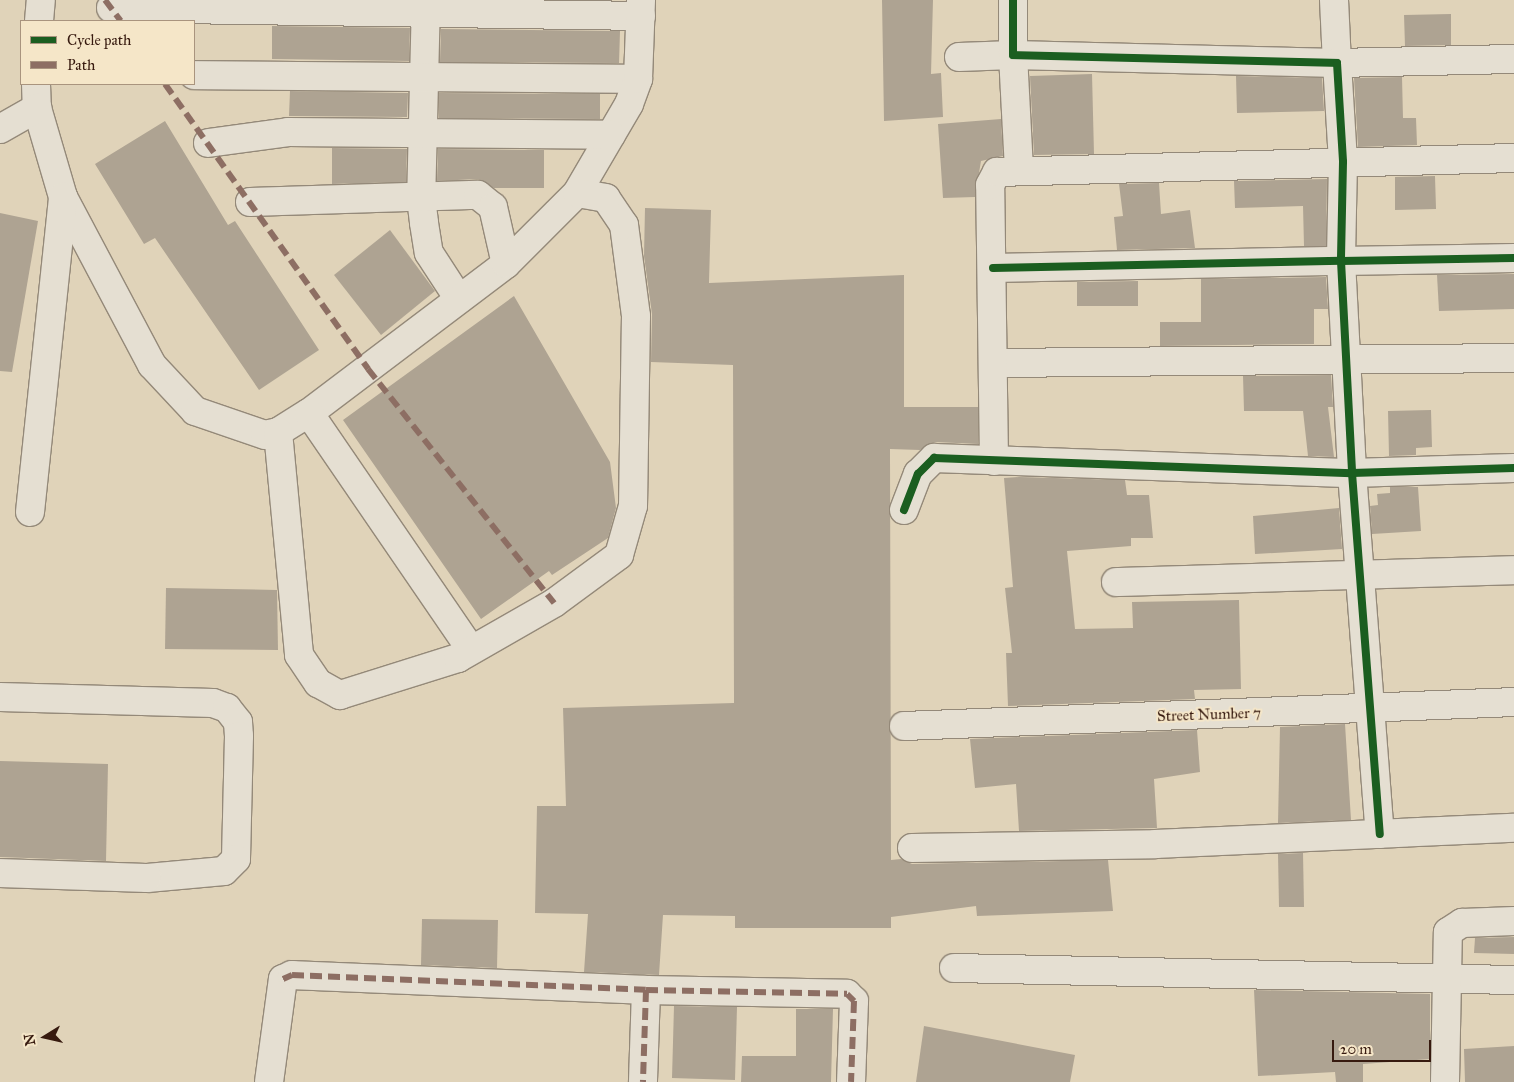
<!DOCTYPE html>
<html>
<head>
<meta charset="utf-8">
<style>
	body { margin:0 }
	#map { position:relative; width:1514px; height:1082px; overflow:hidden; background:#e0d3b9; font-family:"IM FELL Great Primer",serif }
	div>[style] { position:absolute }
	[style*='--x'] { left:calc(var(--x)*1px); top:calc(var(--y)*1px); width:calc(var(--w)*1px); rotate:calc(var(--a)*1deg) }
	.building>* { inset:0; background:#aea392 }
	.roads { filter:drop-shadow(1px 0 #948979) drop-shadow(-1px 0 #948979) drop-shadow(0 1px #948979) drop-shadow(0 -1px #948979) }
	.minor>* { height:28px; margin:-14px; padding:0 14px; transform-origin:14px; border-radius:14px; background:#e5dfd2 }
	.quiet>* { height:6px; margin-top:-3px; transform-origin:0; background:repeating-linear-gradient(90deg,#8d6e63 0 12px,transparent 0 18px) }
	.cycleway>* { height:8px; margin:-4px; padding:0 4px; transform-origin:4px; border-radius:4px; background:#1b5e20 }
	span { translate:-50% -50%; white-space:nowrap; text-align:center; line-height:1.15; -webkit-text-stroke:4px #f5e6c8; paint-order:stroke }
	.street-label { font-size:15px; color:#371a0f }
	.legend { position:absolute; left:20px; top:20px; width:175px; height:65px; box-sizing:border-box; background:#f5e6c8; border:1px solid #a9947e; margin:0; padding:6px 9px; list-style:none; font-size:15px; color:#371a0f }
	.legend li { display:flex; align-items:center; gap:10px; height:25px }
	.legend b { width:25px; border:1px solid #a9947e }
	.north { position:absolute; left:20px; top:1012px; width:50px; height:50px; -webkit-text-stroke:4px #f5e6c8; paint-order:stroke; rotate:260deg; font-size:14px; font-weight:700; line-height:20px; text-align:center; color:#371a0f }
	.north::after { content:''; display:block; margin:auto; width:18px; height:22px; background:#371a0f; clip-path:polygon(50% 0,100% 100%,50% 72%,0 100%) }
	.scale { position:absolute; left:1332px; top:1040px; width:99px; height:22px; box-sizing:border-box; border:2px solid #371a0f; border-top:0; padding-left:6px; font-size:15px; line-height:18px; white-space:nowrap; color:#371a0f; -webkit-text-stroke:4px #f5e6c8; paint-order:stroke }
</style>
</head>
<body>
<div id="map">
	<div class="building">
		<i style="clip-path:polygon(882px 0,933px 0,931px 74px,941px 73px,943px 117px,884px 121px)"></i>
		<i style="clip-path:polygon(1451px 14px,1451px 45px,1405px 46px,1404px 15px)"></i>
		<i style="clip-path:polygon(272px 26px,410px 28px,409px 61px,272px 59px)"></i>
		<i style="clip-path:polygon(441px 29px,620px 31px,619px 63px,440px 62px)"></i>
		<i style="clip-path:polygon(1092px 74px,1094px 154px,1034px 155px,1030px 76px)"></i>
		<i style="clip-path:polygon(1236px 76px,1322px 78px,1324px 111px,1237px 113px)"></i>
		<i style="clip-path:polygon(1402px 77px,1403px 118px,1416px 118px,1417px 145px,1358px 147px,1354px 78px)"></i>
		<i style="clip-path:polygon(290px 91px,408px 93px,407px 117px,289px 116px)"></i>
		<i style="clip-path:polygon(439px 93px,600px 94px,600px 119px,439px 118px)"></i>
		<i style="clip-path:polygon(1001px 119px,1003px 156px,981px 161px,975px 197px,943px 198px,938px 124px)"></i>
		<i style="clip-path:polygon(165px 121px,228px 225px,235px 221px,319px 350px,259px 390px,155px 238px,144px 244px,95px 164px)"></i>
		<i style="clip-path:polygon(332px 148px,407px 149px,406px 182px,332px 184px)"></i>
		<i style="clip-path:polygon(438px 149px,544px 150px,544px 188px,494px 188px,478px 179px,437px 181px)"></i>
		<i style="clip-path:polygon(1435px 176px,1436px 209px,1395px 210px,1395px 177px)"></i>
		<i style="clip-path:polygon(1327px 179px,1326px 246px,1304px 246px,1303px 206px,1235px 208px,1234px 181px)"></i>
		<i style="clip-path:polygon(1159px 183px,1161px 214px,1190px 210px,1195px 248px,1117px 250px,1114px 217px,1123px 216px,1119px 184px)"></i>
		<i style="clip-path:polygon(645px 208px,711px 210px,709px 283px,904px 275px,904px 407px,978px 407px,978px 444px,935px 442px,920px 450px,890px 449px,891px 860px,901px 859px,912px 864px,1108px 860px,1113px 911px,977px 916px,976px 906px,891px 917px,891px 928px,735px 928px,735px 916px,663px 915px,659px 975px,584px 972px,588px 914px,535px 913px,537px 806px,566px 806px,563px 708px,734px 703px,733px 365px,651px 362px,652px 314px,644px 256px)"></i>
		<i style="clip-path:polygon(0 213px,38px 221px,12px 372px,0 371px)"></i>
		<i style="clip-path:polygon(390px 230px,435px 291px,381px 335px,334px 275px)"></i>
		<i style="clip-path:polygon(1514px 274px,1514px 309px,1439px 311px,1437px 275px)"></i>
		<i style="clip-path:polygon(1326px 277px,1328px 309px,1314px 309px,1314px 344px,1160px 346px,1160px 322px,1201px 322px,1201px 279px)"></i>
		<i style="clip-path:polygon(1138px 281px,1138px 306px,1077px 306px,1077px 282px)"></i>
		<i style="clip-path:polygon(514px 296px,610px 462px,616px 508px,608px 538px,552px 575px,549px 571px,481px 619px,343px 420px)"></i>
		<i style="clip-path:polygon(1331px 375px,1333px 407px,1328px 407px,1334px 457px,1308px 456px,1303px 411px,1244px 411px,1243px 376px)"></i>
		<i style="clip-path:polygon(1431px 410px,1432px 447px,1416px 448px,1416px 455px,1389px 456px,1388px 411px)"></i>
		<i style="clip-path:polygon(1019px 477px,1125px 480px,1127px 495px,1149px 495px,1153px 538px,1131px 538px,1131px 546px,1067px 551px,1075px 629px,1133px 628px,1132px 602px,1239px 600px,1241px 689px,1194px 690px,1195px 699px,1008px 706px,1006px 653px,1012px 653px,1005px 588px,1013px 587px,1004px 478px)"></i>
		<i style="clip-path:polygon(1390px 487px,1418px 487px,1421px 531px,1372px 534px,1370px 506px,1378px 505px,1377px 494px,1390px 493px)"></i>
		<i style="clip-path:polygon(1339px 508px,1342px 549px,1255px 554px,1253px 516px)"></i>
		<i style="clip-path:polygon(166px 588px,277px 590px,278px 650px,165px 649px)"></i>
		<i style="clip-path:polygon(1345px 724px,1351px 820px,1278px 823px,1280px 727px)"></i>
		<i style="clip-path:polygon(1197px 730px,1200px 772px,1154px 779px,1157px 828px,1019px 831px,1016px 784px,975px 788px,970px 739px)"></i>
		<i style="clip-path:polygon(0 761px,108px 764px,106px 861px,0 857px)"></i>
		<i style="clip-path:polygon(1303px 853px,1304px 907px,1279px 907px,1278px 854px)"></i>
		<i style="clip-path:polygon(422px 919px,498px 920px,497px 968px,421px 965px)"></i>
		<i style="clip-path:polygon(1514px 937px,1514px 954px,1474px 953px,1475px 938px)"></i>
		<i style="clip-path:polygon(1254px 990px,1430px 994px,1430px 1059px,1363px 1064px,1363px 1082px,1336px 1082px,1335px 1072px,1258px 1076px)"></i>
		<i style="clip-path:polygon(674px 1006px,737px 1007px,735px 1080px,672px 1078px)"></i>
		<i style="clip-path:polygon(796px 1009px,833px 1009px,831px 1082px,741px 1082px,742px 1056px,796px 1056px)"></i>
		<i style="clip-path:polygon(924px 1026px,1075px 1055px,1070px 1082px,916px 1082px)"></i>
		<i style="clip-path:polygon(1514px 1046px,1514px 1082px,1465px 1082px,1464px 1049px)"></i>
	</div>
	<div class="roads">
		<div class="minor">
			<i style="--x:426;--y:0;--w:198;--a:91.4"></i>
			<i style="--x:421;--y:198;--w:25;--a:83"></i>
			<i style="--x:424;--y:223;--w:30;--a:81"></i>
			<i style="--x:429;--y:253;--w:55;--a:56.9"></i>
			<i style="--x:1013;--y:0;--w:55;--a:90"></i>
			<i style="--x:1013;--y:55;--w:324;--a:1.4"></i>
			<i style="--x:1337;--y:63;--w:99;--a:86.5"></i>
			<i style="--x:1343;--y:162;--w:99;--a:91.2"></i>
			<i style="--x:1341;--y:261;--w:173;--a:-1"></i>
			<i style="--x:1334;--y:0;--w:63;--a:87.3"></i>
			<i style="--x:1337;--y:63;--w:177;--a:-1.3"></i>
			<i style="--x:111;--y:8;--w:530;--a:0.86"></i>
			<i style="--x:39;--y:21;--w:21;--a:-85"></i>
			<i style="--x:959;--y:57;--w:54;--a:-2.1"></i>
			<i style="--x:1013;--y:55;--w:113;--a:87"></i>
			<i style="--x:194;--y:75;--w:444;--a:0.5"></i>
			<i style="--x:36;--y:84;--w:24;--a:88"></i>
			<i style="--x:37;--y:108;--w:93;--a:73.7"></i>
			<i style="--x:63;--y:197;--w:190;--a:62.1"></i>
			<i style="--x:152;--y:365;--w:63;--a:46.9"></i>
			<i style="--x:195;--y:411;--w:74;--a:18.9"></i>
			<i style="--x:265;--y:435;--w:13;--a:-13"></i>
			<i style="--x:278;--y:432;--w:36;--a:-32"></i>
			<i style="--x:309;--y:413;--w:247;--a:-37.1"></i>
			<i style="--x:506;--y:264;--w:100;--a:-45"></i>
			<i style="--x:577;--y:193;--w:103;--a:-59.7"></i>
			<i style="--x:629;--y:104;--w:27;--a:-70"></i>
			<i style="--x:638;--y:79;--w:79;--a:-87.8"></i>
			<i style="--x:0;--y:129;--w:43;--a:-29.6"></i>
			<i style="--x:208;--y:143;--w:81;--a:-7.8"></i>
			<i style="--x:288;--y:132;--w:323;--a:0.5"></i>
			<i style="--x:250;--y:202;--w:228;--a:-1.8"></i>
			<i style="--x:478;--y:195;--w:19;--a:39"></i>
			<i style="--x:493;--y:207;--w:58;--a:77.2"></i>
			<i style="--x:993;--y:268;--w:348;--a:-1.2"></i>
			<i style="--x:1341;--y:261;--w:212;--a:87"></i>
			<i style="--x:1352;--y:473;--w:362;--a:85.6"></i>
			<i style="--x:995;--y:363;--w:519;--a:-0.55"></i>
			<i style="--x:309;--y:413;--w:287;--a:55.6"></i>
			<i style="--x:278;--y:432;--w:224;--a:84.6"></i>
			<i style="--x:299;--y:655;--w:34;--a:56"></i>
			<i style="--x:318;--y:683;--w:25;--a:29"></i>
			<i style="--x:340;--y:695;--w:124;--a:-17.4"></i>
			<i style="--x:458;--y:658;--w:111;--a:-29.8"></i>
			<i style="--x:554;--y:603;--w:81;--a:-36.4"></i>
			<i style="--x:619;--y:555;--w:51;--a:-74.1"></i>
			<i style="--x:633;--y:506;--w:190;--a:-89.1"></i>
			<i style="--x:636;--y:316;--w:92;--a:-97.5"></i>
			<i style="--x:624;--y:225;--w:32;--a:-124"></i>
			<i style="--x:606;--y:198;--w:29;--a:-170"></i>
			<i style="--x:994;--y:461;--w:276;--a:-90.8"></i>
			<i style="--x:990;--y:185;--w:15;--a:-62"></i>
			<i style="--x:997;--y:172;--w:517;--a:-1.55"></i>
			<i style="--x:904;--y:510;--w:39;--a:-69"></i>
			<i style="--x:918;--y:474;--w:23;--a:-45"></i>
			<i style="--x:934;--y:458;--w:418;--a:2.1"></i>
			<i style="--x:1352;--y:473;--w:162;--a:-1.8"></i>
			<i style="--x:30;--y:512;--w:317;--a:-84"></i>
			<i style="--x:1116;--y:582;--w:398;--a:-1.7"></i>
			<i style="--x:0;--y:697;--w:213;--a:1.6"></i>
			<i style="--x:213;--y:703;--w:15;--a:20"></i>
			<i style="--x:227;--y:708;--w:18;--a:52"></i>
			<i style="--x:238;--y:722;--w:14;--a:86"></i>
			<i style="--x:239;--y:736;--w:123;--a:91.4"></i>
			<i style="--x:236;--y:859;--w:17;--a:135"></i>
			<i style="--x:224;--y:871;--w:77;--a:174.8"></i>
			<i style="--x:147;--y:878;--w:147;--a:-178.1"></i>
			<i style="--x:904;--y:726;--w:610;--a:-2.25"></i>
			<i style="--x:912;--y:848;--w:243;--a:-0.9"></i>
			<i style="--x:1155;--y:844;--w:359;--a:-2.6"></i>
			<i style="--x:954;--y:968;--w:560;--a:1.23"></i>
			<i style="--x:646;--y:990;--w:201;--a:1.1"></i>
			<i style="--x:847;--y:994;--w:10;--a:45"></i>
			<i style="--x:854;--y:1001;--w:81;--a:92.1"></i>
			<i style="--x:269;--y:1082;--w:104;--a:-82.3"></i>
			<i style="--x:283;--y:979;--w:10;--a:-24"></i>
			<i style="--x:292;--y:975;--w:354;--a:2.4"></i>
			<i style="--x:646;--y:990;--w:92;--a:91.9"></i>
			<i style="--x:1445;--y:1082;--w:150;--a:-88.9"></i>
			<i style="--x:1448;--y:932;--w:17;--a:-33"></i>
			<i style="--x:1462;--y:923;--w:52;--a:-2.2"></i>
		</div>
	</div>
	<div class="quiet">
		<i style="--x:105;--y:0;--w:26;--a:53"></i>
		<i style="--x:165;--y:84;--w:350;--a:54.5"></i>
		<i style="--x:368;--y:369;--w:299;--a:51.5"></i>
		<i style="--x:283;--y:979;--w:10;--a:-24"></i>
		<i style="--x:292;--y:975;--w:354;--a:2.4"></i>
		<i style="--x:646;--y:990;--w:92;--a:91.9"></i>
		<i style="--x:646;--y:990;--w:201;--a:1.1"></i>
		<i style="--x:847;--y:994;--w:10;--a:45"></i>
		<i style="--x:854;--y:1001;--w:81;--a:92.1"></i>
	</div>
	<div class="cycleway">
		<i style="--x:1013;--y:0;--w:55;--a:90"></i>
		<i style="--x:1013;--y:55;--w:324;--a:1.4"></i>
		<i style="--x:1337;--y:63;--w:99;--a:86.5"></i>
		<i style="--x:1343;--y:162;--w:99;--a:91.2"></i>
		<i style="--x:1341;--y:261;--w:173;--a:-1"></i>
		<i style="--x:993;--y:268;--w:348;--a:-1.2"></i>
		<i style="--x:1341;--y:261;--w:212;--a:87"></i>
		<i style="--x:1352;--y:473;--w:362;--a:85.6"></i>
		<i style="--x:904;--y:510;--w:39;--a:-69"></i>
		<i style="--x:918;--y:474;--w:23;--a:-45"></i>
		<i style="--x:934;--y:458;--w:418;--a:2.1"></i>
		<i style="--x:1352;--y:473;--w:162;--a:-1.8"></i>
	</div>
	<div class="street-label">
		<span style="left:1209px;top:715px;rotate:-2deg">Street Number 7</span>
	</div>
	<ul class="legend">
	<li><b style="height:6px;background:#1b5e20"></b>Cycle path</li>
	<li><b style="height:6px;background:#8d6e63"></b>Path</li>
	</ul>
	<div class="north">N</div>
	<div class="scale">20 m</div>
</div>
</body>
</html>
